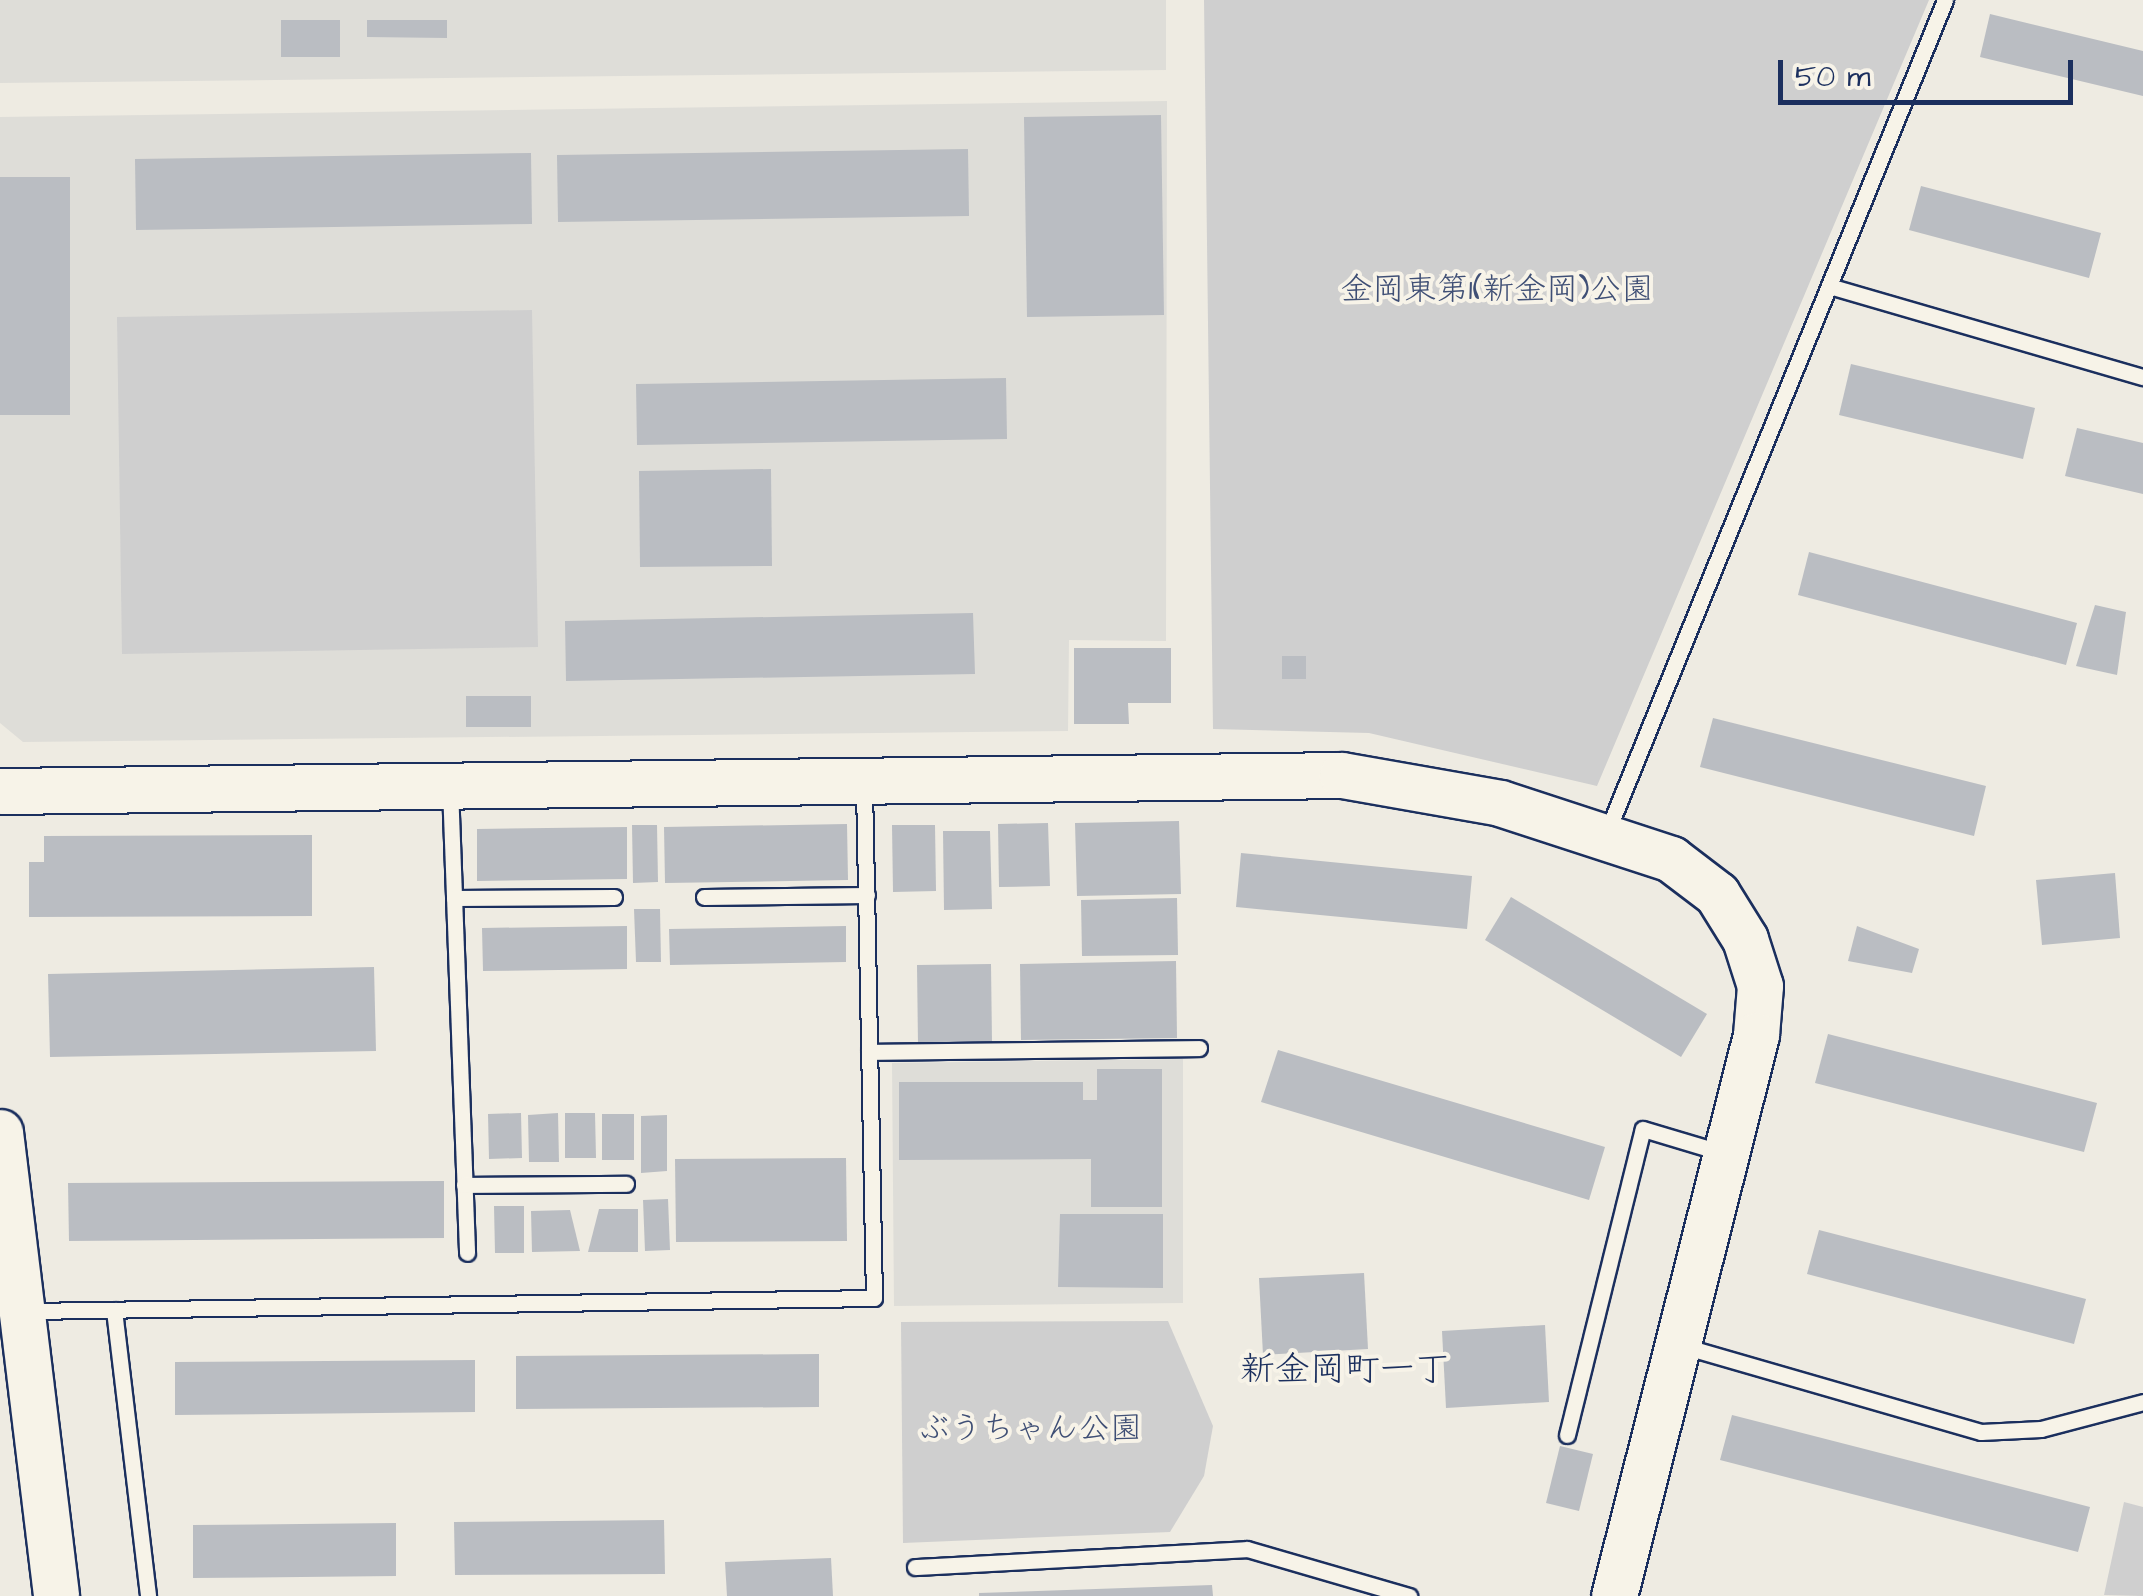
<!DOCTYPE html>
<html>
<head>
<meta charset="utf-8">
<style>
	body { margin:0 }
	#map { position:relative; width:2143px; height:1596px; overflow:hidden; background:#eeebe2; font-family:"Architects Daughter","Klee One",sans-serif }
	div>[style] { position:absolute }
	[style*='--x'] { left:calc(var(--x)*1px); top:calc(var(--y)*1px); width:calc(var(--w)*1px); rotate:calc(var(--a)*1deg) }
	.built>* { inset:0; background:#deddd8 }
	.green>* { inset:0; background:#cfcfcf }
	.building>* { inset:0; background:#babdc2 }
	.roads { filter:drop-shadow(2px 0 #1b2f5e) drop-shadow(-2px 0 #1b2f5e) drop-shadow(0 2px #1b2f5e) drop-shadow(0 -2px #1b2f5e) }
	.lane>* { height:15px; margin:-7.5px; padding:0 7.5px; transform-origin:7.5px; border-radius:7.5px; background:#f7f3e8 }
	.secondary>* { height:45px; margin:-22.5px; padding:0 22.5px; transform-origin:22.5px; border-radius:22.5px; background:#f7f3e8 }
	span { translate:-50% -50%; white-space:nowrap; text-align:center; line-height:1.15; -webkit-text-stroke:8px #f7f3e8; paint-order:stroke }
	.park-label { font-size:32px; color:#3f4f75 }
	.neighbourhood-label { font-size:35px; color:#1b2f5e }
	.scale { position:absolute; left:1778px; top:60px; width:295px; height:45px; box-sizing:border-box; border:5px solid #1b2f5e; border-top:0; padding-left:12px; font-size:30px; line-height:35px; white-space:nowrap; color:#1b2f5e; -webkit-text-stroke:8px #f7f3e8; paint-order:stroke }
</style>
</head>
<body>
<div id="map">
	<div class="built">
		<i style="clip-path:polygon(0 0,1166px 0,1166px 70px,0 83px)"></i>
		<i style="clip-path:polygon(1167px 101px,1166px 641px,1069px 640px,1068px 731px,23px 742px,0 723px,0 117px)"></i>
		<i style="clip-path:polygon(1183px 1059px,1183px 1303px,894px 1306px,892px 1063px)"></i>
	</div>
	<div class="green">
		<i style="clip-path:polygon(1204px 0,1929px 0,1597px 786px,1369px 733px,1213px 729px)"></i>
		<i style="clip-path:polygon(532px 310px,538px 647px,122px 654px,117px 317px)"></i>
		<i style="clip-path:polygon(1168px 1321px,1213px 1426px,1204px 1476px,1170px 1532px,903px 1543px,901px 1322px)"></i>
		<i style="clip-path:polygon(2124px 1502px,2143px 1507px,2143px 1596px,2104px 1595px)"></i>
	</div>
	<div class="building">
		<i style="clip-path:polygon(1990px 14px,2143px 51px,2143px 96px,1980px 57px)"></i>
		<i style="clip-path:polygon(281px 20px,340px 20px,340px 57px,281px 57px)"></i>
		<i style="clip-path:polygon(367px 20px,447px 20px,447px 38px,367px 37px)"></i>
		<i style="clip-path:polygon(1161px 115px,1164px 315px,1027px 317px,1024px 117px)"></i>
		<i style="clip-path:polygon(968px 149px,969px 216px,558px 222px,557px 155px)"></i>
		<i style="clip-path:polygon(531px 153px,532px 224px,136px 230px,135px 159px)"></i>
		<i style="clip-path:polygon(0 177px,70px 177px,70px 415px,0 415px)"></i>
		<i style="clip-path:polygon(1921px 186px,2101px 233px,2089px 278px,1909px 230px)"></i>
		<i style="clip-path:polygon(1851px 364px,2035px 408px,2023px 459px,1839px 415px)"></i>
		<i style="clip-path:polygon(1006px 378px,1007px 439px,637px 445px,636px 384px)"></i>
		<i style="clip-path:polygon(2077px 428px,2143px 443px,2143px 494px,2065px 476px)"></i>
		<i style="clip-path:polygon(771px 469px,772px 566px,640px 567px,639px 471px)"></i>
		<i style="clip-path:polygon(1809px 552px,2077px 623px,2066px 665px,1798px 595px)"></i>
		<i style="clip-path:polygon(2095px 605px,2126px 612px,2117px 675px,2076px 666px)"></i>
		<i style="clip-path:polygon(973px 613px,975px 674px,566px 681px,565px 621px)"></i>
		<i style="clip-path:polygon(1074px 648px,1171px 648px,1171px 703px,1128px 703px,1129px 724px,1074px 724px)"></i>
		<i style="clip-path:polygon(1282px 656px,1306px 656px,1306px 679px,1282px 679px)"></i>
		<i style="clip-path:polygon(466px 696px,531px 696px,531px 727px,466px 727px)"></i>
		<i style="clip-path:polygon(1713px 718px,1986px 786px,1974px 836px,1700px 767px)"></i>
		<i style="clip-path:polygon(1179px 821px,1181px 894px,1077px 896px,1075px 823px)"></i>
		<i style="clip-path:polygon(1048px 823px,1050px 886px,999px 887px,998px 824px)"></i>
		<i style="clip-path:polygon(847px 824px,848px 880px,665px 883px,664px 827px)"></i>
		<i style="clip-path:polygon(632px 825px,657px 825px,658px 882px,633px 883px)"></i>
		<i style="clip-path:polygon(892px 825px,935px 825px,936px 891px,893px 892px)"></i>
		<i style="clip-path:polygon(627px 827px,627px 879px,477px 881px,477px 829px)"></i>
		<i style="clip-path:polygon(943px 831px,990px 831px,992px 909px,944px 910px)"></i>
		<i style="clip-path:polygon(312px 835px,312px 916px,29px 917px,29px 862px,44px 862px,44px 836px)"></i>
		<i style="clip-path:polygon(1241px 853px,1472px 876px,1467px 929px,1236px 907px)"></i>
		<i style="clip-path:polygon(2115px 873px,2120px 938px,2042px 945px,2036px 880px)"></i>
		<i style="clip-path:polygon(1511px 897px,1707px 1014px,1681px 1057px,1485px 940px)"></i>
		<i style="clip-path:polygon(1177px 898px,1178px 955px,1082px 956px,1081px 900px)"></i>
		<i style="clip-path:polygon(634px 909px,660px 909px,661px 962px,636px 962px)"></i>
		<i style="clip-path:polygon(627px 926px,627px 969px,483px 971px,482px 928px)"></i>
		<i style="clip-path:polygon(846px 926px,846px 962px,670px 965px,669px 929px)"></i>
		<i style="clip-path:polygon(1857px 926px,1919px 949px,1912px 973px,1848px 961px)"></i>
		<i style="clip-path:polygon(1176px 961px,1177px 1038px,1021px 1040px,1020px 964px)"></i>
		<i style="clip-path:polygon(991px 964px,992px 1043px,918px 1044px,917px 965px)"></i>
		<i style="clip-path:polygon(374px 967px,376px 1051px,50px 1057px,48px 974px)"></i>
		<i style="clip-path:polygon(1828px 1034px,2097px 1103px,2084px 1152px,1815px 1083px)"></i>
		<i style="clip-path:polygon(1278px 1050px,1605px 1147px,1589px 1200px,1261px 1102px)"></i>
		<i style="clip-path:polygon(1097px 1069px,1162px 1069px,1162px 1207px,1091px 1207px,1091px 1159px,899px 1160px,899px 1082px,1083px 1082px,1083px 1100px,1097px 1100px)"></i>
		<i style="clip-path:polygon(521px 1113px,522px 1158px,489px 1159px,488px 1114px)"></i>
		<i style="clip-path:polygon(558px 1113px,559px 1162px,529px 1162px,528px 1115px)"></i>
		<i style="clip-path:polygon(565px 1113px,595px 1113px,596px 1158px,565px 1158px)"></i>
		<i style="clip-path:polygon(602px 1114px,634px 1114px,634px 1160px,602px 1160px)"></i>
		<i style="clip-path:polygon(667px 1115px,667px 1171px,641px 1173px,641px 1116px)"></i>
		<i style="clip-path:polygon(846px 1158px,847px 1241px,676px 1242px,675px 1159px)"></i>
		<i style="clip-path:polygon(444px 1181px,444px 1238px,69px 1241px,68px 1183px)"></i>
		<i style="clip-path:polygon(668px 1199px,670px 1250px,645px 1251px,643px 1200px)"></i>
		<i style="clip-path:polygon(494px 1206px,524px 1206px,524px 1253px,495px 1253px)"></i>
		<i style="clip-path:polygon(599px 1209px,638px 1209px,638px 1252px,588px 1252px)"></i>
		<i style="clip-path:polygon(570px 1210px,580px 1251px,532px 1252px,531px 1211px)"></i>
		<i style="clip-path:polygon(1060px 1214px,1163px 1214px,1163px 1288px,1058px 1287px)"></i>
		<i style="clip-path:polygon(1819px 1230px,2086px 1299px,2074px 1344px,1807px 1274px)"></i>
		<i style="clip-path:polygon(1364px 1273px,1368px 1349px,1263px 1355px,1259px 1278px)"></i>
		<i style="clip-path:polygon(1545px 1325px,1549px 1402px,1446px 1408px,1442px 1331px)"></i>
		<i style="clip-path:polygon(819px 1354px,819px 1407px,516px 1409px,516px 1356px)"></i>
		<i style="clip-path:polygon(475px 1360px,475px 1412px,175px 1415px,175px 1362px)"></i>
		<i style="clip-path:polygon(1732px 1415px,2090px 1507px,2078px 1552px,1720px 1460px)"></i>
		<i style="clip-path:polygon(1560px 1446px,1593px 1454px,1579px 1511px,1546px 1503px)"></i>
		<i style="clip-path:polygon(664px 1520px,665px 1574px,455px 1575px,454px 1522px)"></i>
		<i style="clip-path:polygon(396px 1523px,396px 1576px,193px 1578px,193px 1525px)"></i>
		<i style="clip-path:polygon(831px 1558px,833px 1596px,727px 1596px,725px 1562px)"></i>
		<i style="clip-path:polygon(1212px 1585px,1213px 1596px,979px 1596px,979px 1593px)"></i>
	</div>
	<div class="roads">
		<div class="lane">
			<i style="--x:1829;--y:286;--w:327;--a:16.2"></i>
			<i style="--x:450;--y:787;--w:466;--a:87.9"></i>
			<i style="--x:1607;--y:832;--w:898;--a:-67.89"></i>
			<i style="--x:704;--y:897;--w:163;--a:-0.7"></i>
			<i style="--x:454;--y:898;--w:160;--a:-0.4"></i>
			<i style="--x:869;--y:1052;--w:330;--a:-0.7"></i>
			<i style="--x:464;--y:1185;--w:162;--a:-0.4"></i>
			<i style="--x:114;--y:1310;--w:288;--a:83.2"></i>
			<i style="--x:28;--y:1311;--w:846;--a:-0.88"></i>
			<i style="--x:874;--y:1298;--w:511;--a:-91.12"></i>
			<i style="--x:1683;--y:1346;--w:310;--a:16.1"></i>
			<i style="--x:1981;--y:1432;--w:60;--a:-2.9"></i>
			<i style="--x:2041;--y:1429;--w:106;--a:-14.8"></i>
			<i style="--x:1567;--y:1435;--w:315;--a:-76.1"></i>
			<i style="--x:1643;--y:1129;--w:84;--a:16.7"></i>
			<i style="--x:915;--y:1567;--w:332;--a:-3.1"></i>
			<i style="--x:1247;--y:1549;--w:169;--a:16.2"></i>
		</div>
		<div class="secondary">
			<i style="--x:0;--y:791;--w:1342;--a:-0.68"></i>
			<i style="--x:1342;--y:775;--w:160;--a:10"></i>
			<i style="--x:1500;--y:803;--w:180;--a:18.1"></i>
			<i style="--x:1671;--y:859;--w:58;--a:37.3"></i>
			<i style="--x:1717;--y:894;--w:53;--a:58.1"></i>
			<i style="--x:1745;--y:939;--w:49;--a:72.3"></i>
			<i style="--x:1760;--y:986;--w:49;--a:94.7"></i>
			<i style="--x:1756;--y:1035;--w:579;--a:104.2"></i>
			<i style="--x:0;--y:1132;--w:467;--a:83.1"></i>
		</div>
	</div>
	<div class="park-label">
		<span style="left:1497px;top:290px">金岡東第1(新金岡)公園</span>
		<span style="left:1030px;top:1429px">ぶうちゃん公園</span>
	</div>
	<div class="neighbourhood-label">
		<span style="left:1345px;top:1370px">新金岡町一丁</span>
	</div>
	<div class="scale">50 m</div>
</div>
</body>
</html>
